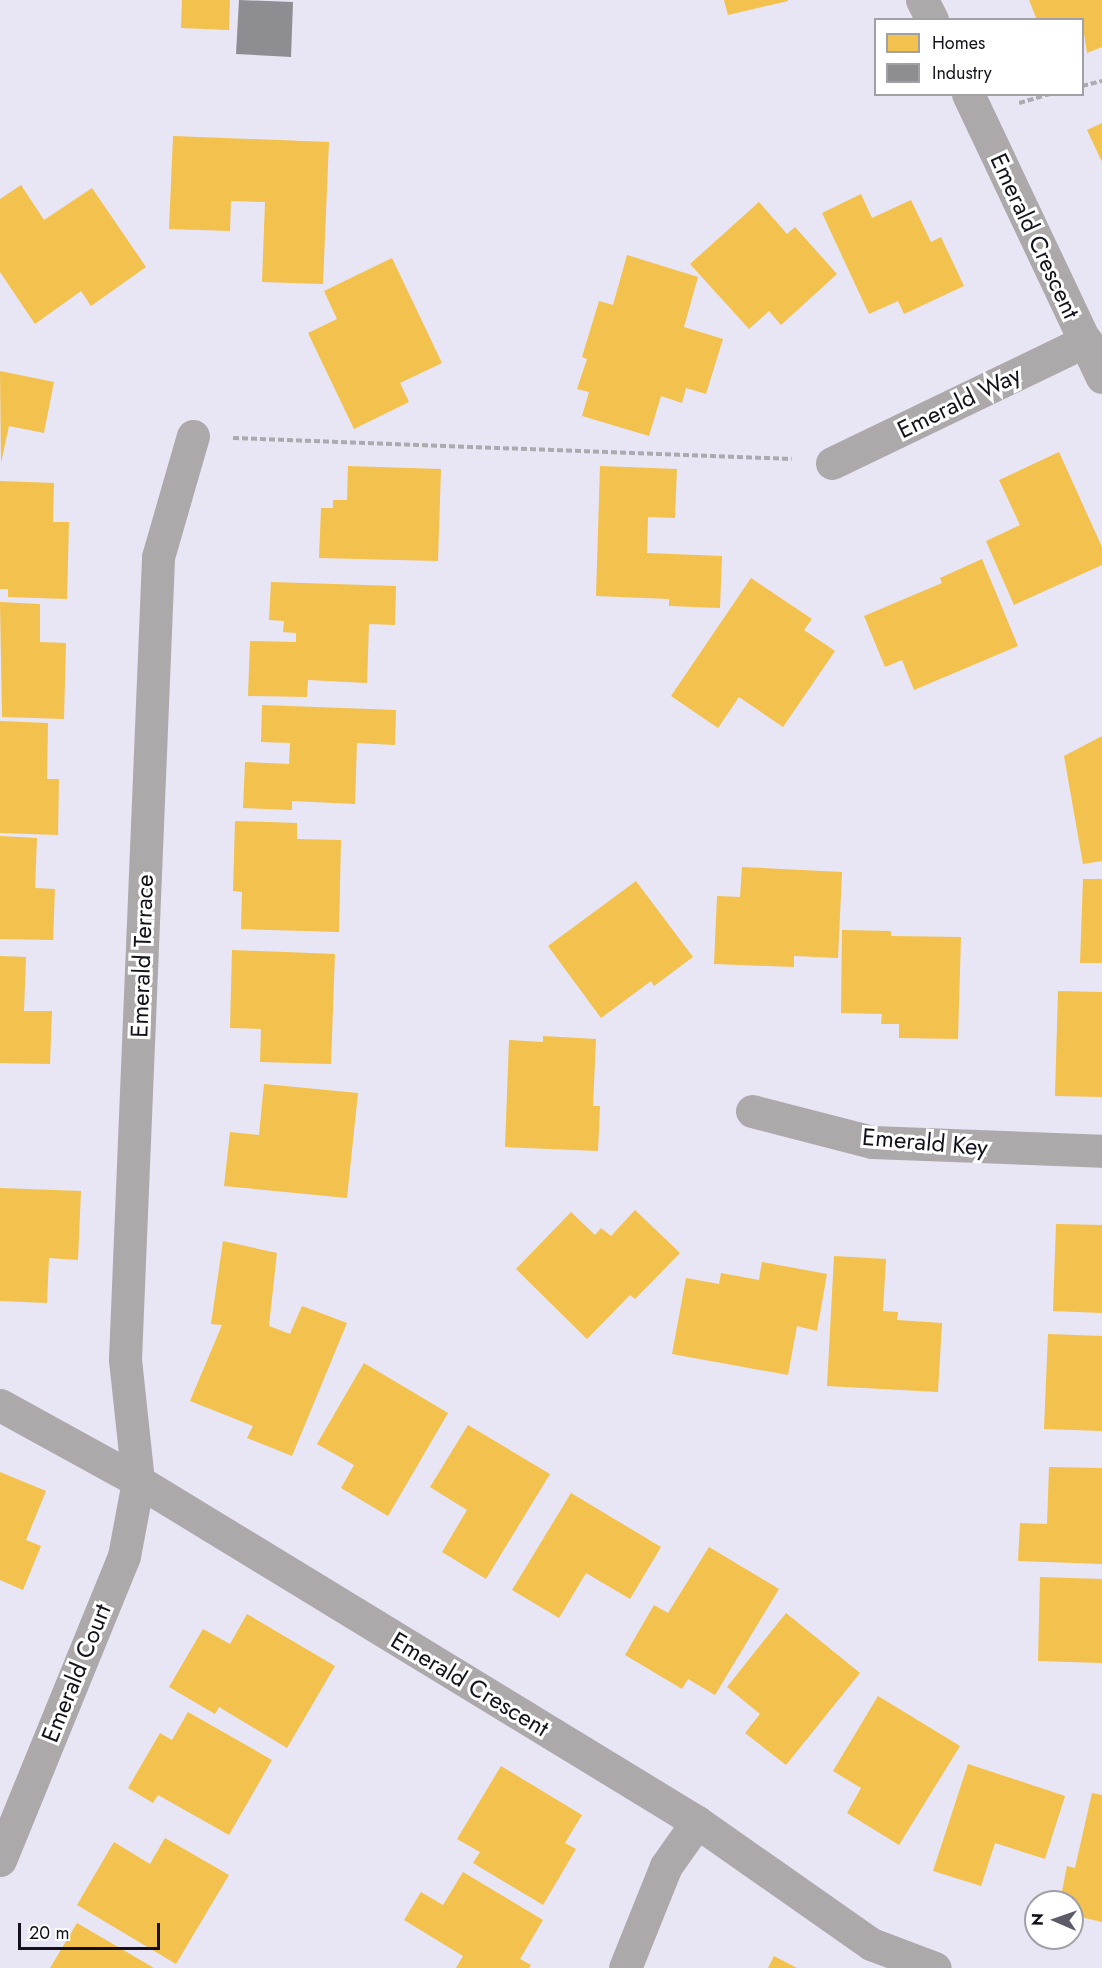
<!DOCTYPE html>
<html>
<head>
<meta charset="utf-8">
<style>
	body { margin:0 }
	#map { position:relative; width:1102px; height:1968px; overflow:hidden; background:#e8e5f5; font-family:Jost,sans-serif }
	div>[style] { position:absolute }
	[style*='--x'] { left:calc(var(--x)*1px); top:calc(var(--y)*1px); width:calc(var(--w)*1px); rotate:calc(var(--a)*1deg) }
	.homes>* { inset:0; background:#f2c14e }
	.industry>* { inset:0; background:#8d8d92 }
	.path>* { height:4px; margin-top:-2px; transform-origin:0; background:repeating-linear-gradient(90deg,#aca9af 0 6px,transparent 0 9px) }
	.minor>* { height:33px; margin:-16.5px; padding:0 16.5px; transform-origin:16.5px; border-radius:16.5px; background:#ada8a9 }
	span { translate:-50% -50%; white-space:nowrap; text-align:center; line-height:1.15; -webkit-text-stroke:6px #fff; paint-order:stroke }
	.street-label { font-size:24px; color:#14111d }
	.legend { position:absolute; left:874px; top:18px; width:210px; height:78px; box-sizing:border-box; background:#fff; border:2px solid #a1a0a5; margin:0; padding:8px 10px; list-style:none; font-size:18px; color:#14111d }
	.legend li { display:flex; align-items:center; gap:12px; height:30px }
	.legend b { width:30px; border:2px solid #a1a0a5 }
	.north { position:absolute; left:1024px; top:1890px; width:60px; height:60px; box-sizing:border-box; background:#fff; border:2px solid #a1a0a5; border-radius:50%; rotate:272deg; font-size:16px; font-weight:700; line-height:24px; text-align:center; color:#14111d }
	.north::after { content:''; display:block; margin:auto; width:21px; height:27px; background:#5e5b69; clip-path:polygon(50% 0,100% 100%,50% 72%,0 100%) }
	.scale { position:absolute; left:18px; top:1923px; width:142px; height:27px; box-sizing:border-box; border:3px solid #14111d; border-top:0; padding-left:8px; font-size:18px; line-height:21px; white-space:nowrap; color:#14111d; -webkit-text-stroke:4px #fff; paint-order:stroke }
</style>
</head>
<body>
<div id="map">
	<div class="homes">
		<i style="clip-path:polygon(182px 0,230px 0,229px 30px,181px 28px)"></i>
		<i style="clip-path:polygon(724px 0,788px 0,788px 1px,728px 15px)"></i>
		<i style="clip-path:polygon(1029px 0,1102px 0,1102px 47px,1087px 53px,1082px 20px,1037px 20px)"></i>
		<i style="clip-path:polygon(1102px 123px,1102px 162px,1087px 130px)"></i>
		<i style="clip-path:polygon(173px 136px,329px 142px,323px 284px,262px 282px,265px 202px,231px 201px,230px 231px,169px 229px)"></i>
		<i style="clip-path:polygon(21px 185px,44px 220px,92px 188px,146px 267px,91px 306px,81px 291px,35px 324px,0 272px,0 199px)"></i>
		<i style="clip-path:polygon(861px 194px,872px 218px,911px 200px,931px 242px,941px 237px,964px 286px,904px 314px,898px 301px,869px 314px,822px 213px)"></i>
		<i style="clip-path:polygon(759px 202px,787px 234px,795px 227px,837px 274px,781px 325px,769px 311px,749px 329px,690px 264px)"></i>
		<i style="clip-path:polygon(627px 255px,698px 277px,684px 327px,723px 339px,706px 394px,686px 388px,682px 403px,661px 396px,649px 436px,582px 416px,589px 392px,577px 389px,587px 359px,582px 357px,599px 301px,613px 305px)"></i>
		<i style="clip-path:polygon(392px 258px,442px 363px,400px 383px,409px 402px,354px 429px,308px 333px,337px 319px,324px 291px)"></i>
		<i style="clip-path:polygon(0 371px,54px 382px,44px 433px,9px 426px,1px 463px)"></i>
		<i style="clip-path:polygon(1059px 452px,1102px 547px,1102px 565px,1014px 605px,986px 541px,1020px 525px,999px 480px)"></i>
		<i style="clip-path:polygon(348px 466px,441px 469px,438px 561px,319px 558px,321px 508px,333px 508px,333px 500px,347px 500px)"></i>
		<i style="clip-path:polygon(600px 466px,677px 469px,675px 518px,648px 517px,647px 553px,722px 556px,720px 608px,669px 606px,669px 599px,596px 596px)"></i>
		<i style="clip-path:polygon(0 481px,54px 483px,53px 522px,69px 522px,67px 599px,8px 597px,8px 589px,0 589px)"></i>
		<i style="clip-path:polygon(982px 559px,1018px 646px,914px 690px,902px 660px,885px 667px,864px 616px,942px 583px,940px 578px)"></i>
		<i style="clip-path:polygon(751px 578px,812px 619px,804px 630px,835px 651px,783px 727px,739px 697px,718px 728px,671px 696px)"></i>
		<i style="clip-path:polygon(271px 582px,396px 586px,395px 625px,369px 624px,367px 683px,308px 680px,307px 697px,248px 696px,250px 641px,296px 642px,296px 633px,283px 632px,284px 621px,269px 620px)"></i>
		<i style="clip-path:polygon(0 602px,40px 604px,40px 642px,66px 643px,64px 719px,2px 717px)"></i>
		<i style="clip-path:polygon(262px 705px,396px 710px,395px 745px,357px 743px,355px 804px,292px 801px,292px 810px,243px 808px,245px 762px,289px 764px,290px 743px,261px 742px)"></i>
		<i style="clip-path:polygon(0 721px,48px 723px,47px 779px,59px 779px,58px 835px,0 833px)"></i>
		<i style="clip-path:polygon(1102px 736px,1102px 861px,1083px 864px,1064px 756px)"></i>
		<i style="clip-path:polygon(235px 821px,297px 823px,297px 839px,341px 840px,339px 932px,241px 929px,242px 892px,233px 891px)"></i>
		<i style="clip-path:polygon(0 836px,37px 838px,35px 888px,55px 889px,53px 940px,0 939px)"></i>
		<i style="clip-path:polygon(742px 867px,842px 872px,838px 958px,794px 956px,794px 967px,714px 964px,717px 896px,740px 897px)"></i>
		<i style="clip-path:polygon(1083px 879px,1102px 879px,1102px 963px,1080px 963px)"></i>
		<i style="clip-path:polygon(636px 881px,693px 957px,654px 986px,651px 981px,601px 1018px,548px 946px)"></i>
		<i style="clip-path:polygon(842px 930px,891px 931px,891px 936px,961px 937px,958px 1039px,899px 1038px,899px 1024px,881px 1024px,882px 1014px,841px 1013px)"></i>
		<i style="clip-path:polygon(232px 950px,335px 954px,331px 1064px,260px 1062px,261px 1029px,230px 1028px)"></i>
		<i style="clip-path:polygon(0 956px,26px 957px,24px 1011px,52px 1011px,50px 1064px,0 1063px)"></i>
		<i style="clip-path:polygon(1058px 991px,1102px 992px,1102px 1097px,1055px 1096px)"></i>
		<i style="clip-path:polygon(543px 1036px,596px 1039px,593px 1106px,600px 1106px,598px 1151px,505px 1147px,509px 1040px,543px 1042px)"></i>
		<i style="clip-path:polygon(264px 1084px,358px 1093px,347px 1198px,224px 1186px,230px 1132px,259px 1135px)"></i>
		<i style="clip-path:polygon(0 1188px,81px 1191px,78px 1260px,49px 1258px,47px 1303px,0 1301px)"></i>
		<i style="clip-path:polygon(635px 1210px,680px 1253px,635px 1299px,630px 1295px,587px 1339px,516px 1269px,571px 1212px,595px 1235px,601px 1228px,611px 1236px)"></i>
		<i style="clip-path:polygon(1056px 1224px,1102px 1225px,1102px 1313px,1053px 1311px)"></i>
		<i style="clip-path:polygon(223px 1241px,277px 1253px,269px 1326px,290px 1334px,302px 1306px,347px 1323px,292px 1456px,247px 1438px,253px 1426px,190px 1401px,222px 1325px,211px 1324px)"></i>
		<i style="clip-path:polygon(834px 1256px,886px 1259px,883px 1311px,898px 1312px,897px 1320px,942px 1323px,938px 1392px,827px 1386px)"></i>
		<i style="clip-path:polygon(762px 1262px,827px 1274px,817px 1331px,797px 1326px,788px 1375px,672px 1354px,686px 1278px,719px 1284px,721px 1273px,759px 1280px)"></i>
		<i style="clip-path:polygon(1048px 1334px,1102px 1336px,1102px 1431px,1044px 1429px)"></i>
		<i style="clip-path:polygon(364px 1363px,448px 1413px,388px 1516px,341px 1488px,354px 1465px,317px 1444px)"></i>
		<i style="clip-path:polygon(468px 1425px,550px 1474px,486px 1579px,442px 1552px,467px 1510px,430px 1487px)"></i>
		<i style="clip-path:polygon(1049px 1467px,1102px 1468px,1102px 1564px,1018px 1561px,1020px 1523px,1047px 1524px)"></i>
		<i style="clip-path:polygon(0 1472px,46px 1491px,26px 1540px,41px 1546px,23px 1590px,0 1580px)"></i>
		<i style="clip-path:polygon(571px 1493px,661px 1547px,630px 1599px,586px 1573px,559px 1618px,512px 1590px)"></i>
		<i style="clip-path:polygon(709px 1547px,779px 1589px,715px 1695px,688px 1679px,682px 1689px,625px 1655px,654px 1605px,668px 1613px)"></i>
		<i style="clip-path:polygon(1040px 1577px,1102px 1579px,1102px 1663px,1038px 1661px)"></i>
		<i style="clip-path:polygon(786px 1613px,860px 1673px,786px 1765px,745px 1733px,760px 1714px,727px 1687px)"></i>
		<i style="clip-path:polygon(247px 1614px,335px 1666px,287px 1748px,219px 1707px,215px 1714px,169px 1687px,203px 1629px,230px 1644px)"></i>
		<i style="clip-path:polygon(878px 1696px,960px 1746px,899px 1845px,847px 1813px,861px 1788px,833px 1771px)"></i>
		<i style="clip-path:polygon(188px 1712px,272px 1760px,229px 1835px,158px 1795px,153px 1803px,128px 1788px,160px 1733px,172px 1740px)"></i>
		<i style="clip-path:polygon(968px 1764px,1065px 1796px,1045px 1859px,995px 1843px,981px 1886px,933px 1871px)"></i>
		<i style="clip-path:polygon(501px 1766px,582px 1815px,565px 1843px,576px 1849px,543px 1905px,473px 1863px,480px 1852px,457px 1839px)"></i>
		<i style="clip-path:polygon(1092px 1793px,1102px 1795px,1102px 1922px,1072px 1915px,1072px 1902px,1060px 1902px,1067px 1866px,1075px 1868px)"></i>
		<i style="clip-path:polygon(165px 1838px,229px 1875px,176px 1964px,77px 1905px,114px 1842px,150px 1864px)"></i>
		<i style="clip-path:polygon(463px 1872px,543px 1920px,520px 1959px,531px 1965px,529px 1968px,456px 1968px,463px 1956px,404px 1920px,421px 1892px,443px 1905px)"></i>
		<i style="clip-path:polygon(77px 1923px,154px 1968px,50px 1968px)"></i>
		<i style="clip-path:polygon(774px 1956px,797px 1968px,768px 1968px)"></i>
	</div>
	<div class="industry">
		<i style="clip-path:polygon(239px 0,293px 2px,291px 57px,236px 54px)"></i>
	</div>
	<div class="path">
		<i style="--x:1082;--y:86;--w:21;--a:-14"></i>
		<i style="--x:1019;--y:103;--w:32;--a:-16"></i>
		<i style="--x:233;--y:438;--w:559;--a:2.15"></i>
	</div>
	<div class="minor">
		<i style="--x:922;--y:0;--w:22;--a:63"></i>
		<i style="--x:968;--y:94;--w:313;--a:64.7"></i>
		<i style="--x:832;--y:463;--w:282;--a:-25.7"></i>
		<i style="--x:752;--y:1111;--w:124;--a:14.5"></i>
		<i style="--x:872;--y:1142;--w:230;--a:2.2"></i>
		<i style="--x:0;--y:1405;--w:158;--a:28.8"></i>
		<i style="--x:138;--y:1481;--w:655;--a:31.38"></i>
		<i style="--x:697;--y:1822;--w:213;--a:35"></i>
		<i style="--x:871;--y:1944;--w:68;--a:20.6"></i>
		<i style="--x:0;--y:1860;--w:328;--a:-67.8"></i>
		<i style="--x:124;--y:1556;--w:76;--a:-79.4"></i>
		<i style="--x:138;--y:1481;--w:123;--a:-96.1"></i>
		<i style="--x:125;--y:1359;--w:803;--a:-87.64"></i>
		<i style="--x:158;--y:557;--w:126;--a:-73.9"></i>
		<i style="--x:625;--y:1968;--w:110;--a:-68.1"></i>
		<i style="--x:666;--y:1866;--w:54;--a:-54.8"></i>
	</div>
	<div class="street-label">
		<span style="left:1035px;top:236px;rotate:65deg">Emerald Crescent</span>
		<span style="left:959px;top:402px;rotate:-26deg">Emerald Way</span>
		<span style="left:142px;top:956px;rotate:-88deg">Emerald Terrace</span>
		<span style="left:925px;top:1142px;rotate:5deg">Emerald Key</span>
		<span style="left:76px;top:1673px;rotate:-68deg">Emerald Court</span>
		<span style="left:470px;top:1684px;rotate:31deg">Emerald Crescent</span>
	</div>
	<ul class="legend">
	<li><b style="height:16px;background:#f2c14e"></b>Homes</li>
	<li><b style="height:16px;background:#8d8d92"></b>Industry</li>
	</ul>
	<div class="north">N</div>
	<div class="scale">20 m</div>
</div>
</body>
</html>
